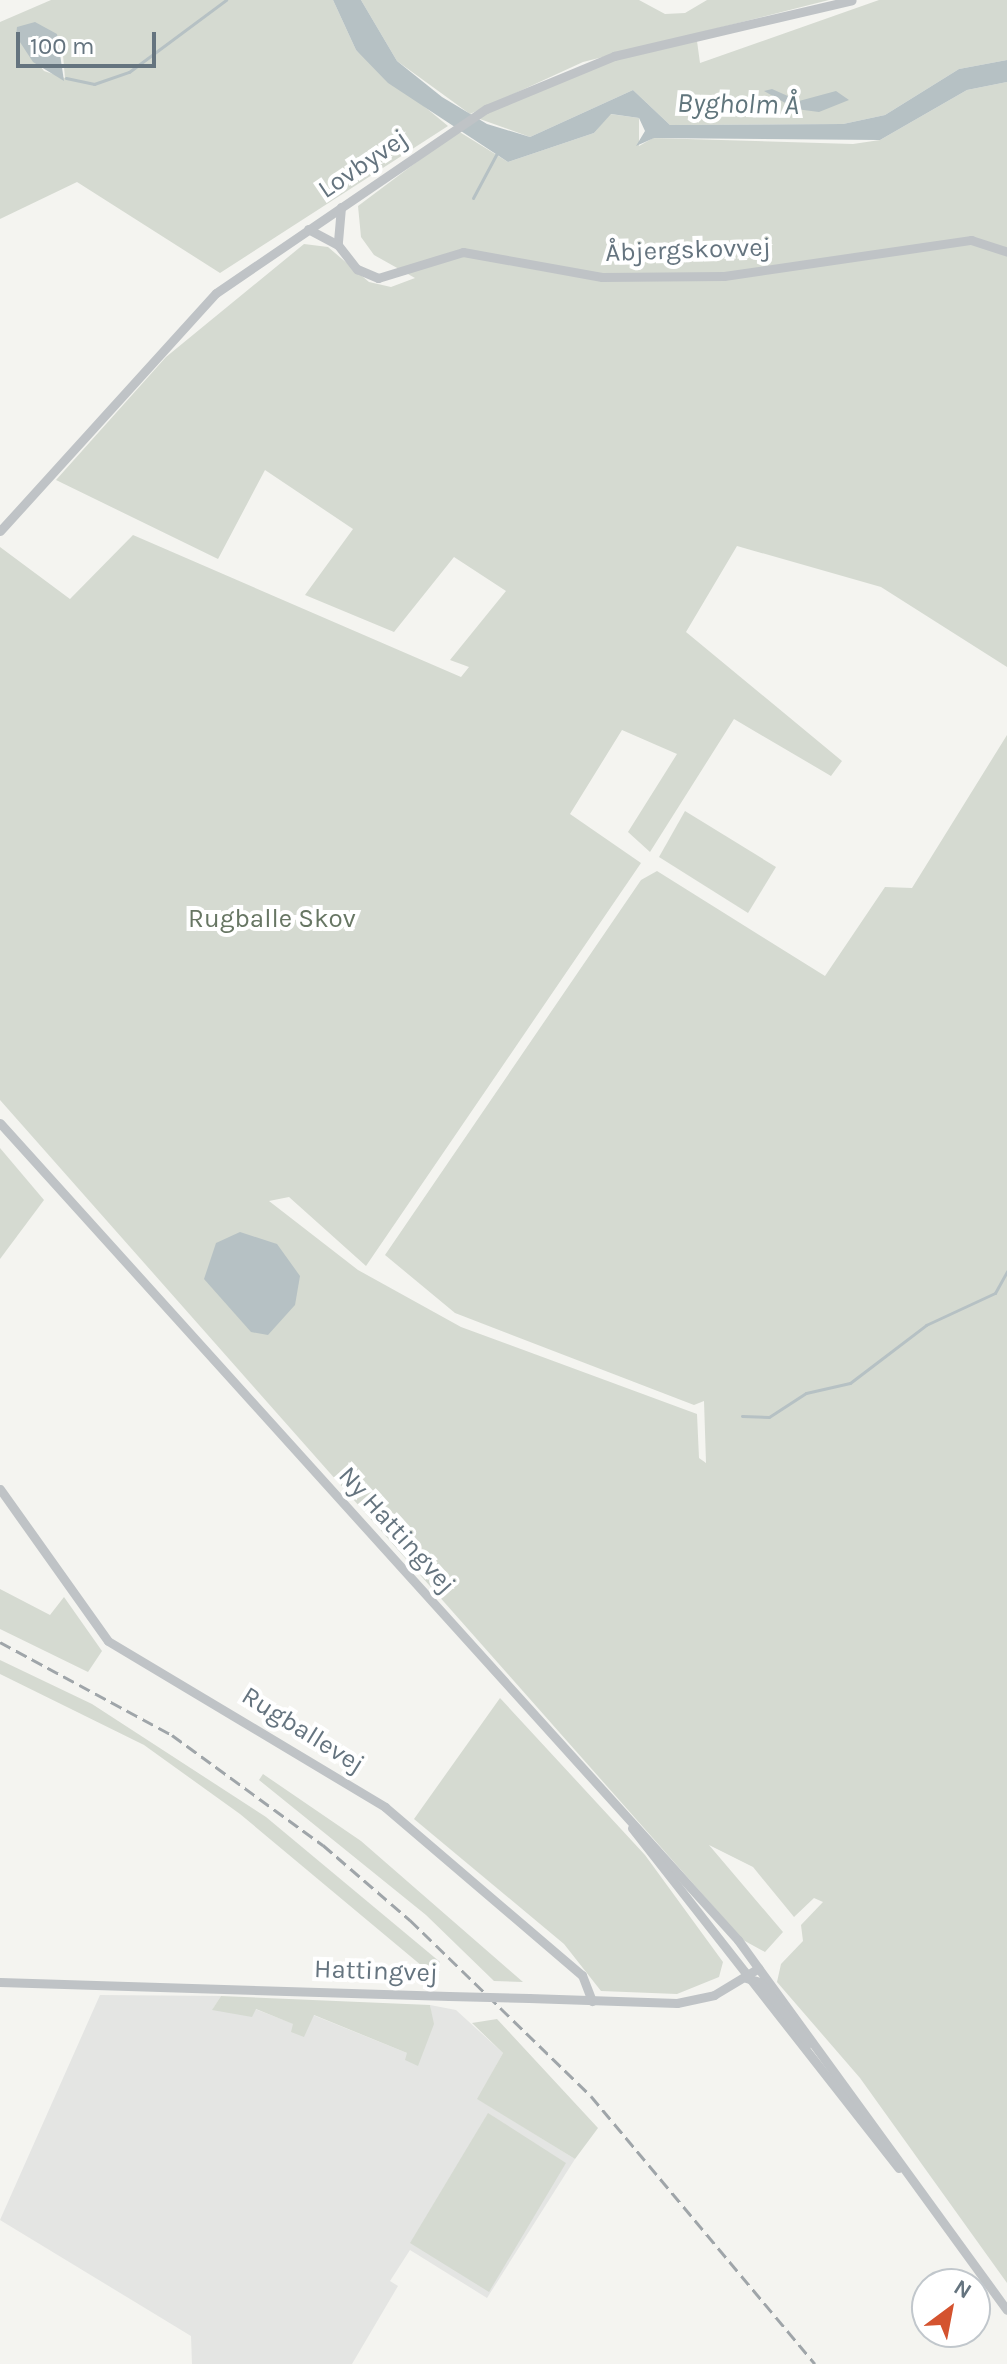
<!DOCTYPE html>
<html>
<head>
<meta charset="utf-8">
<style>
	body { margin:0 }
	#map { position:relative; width:1007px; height:2364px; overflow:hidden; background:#f4f4f0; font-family:Karla,sans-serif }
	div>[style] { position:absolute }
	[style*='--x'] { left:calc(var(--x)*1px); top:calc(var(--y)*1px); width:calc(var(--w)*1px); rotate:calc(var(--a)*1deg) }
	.built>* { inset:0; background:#e4e5e3 }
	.green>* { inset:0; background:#d5dad1 }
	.water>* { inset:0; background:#b6c1c4 }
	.stream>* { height:3px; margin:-1.5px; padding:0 1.5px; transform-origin:1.5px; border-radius:1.5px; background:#b6c1c4 }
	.minor>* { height:9px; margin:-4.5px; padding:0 4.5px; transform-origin:4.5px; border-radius:4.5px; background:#bfc3c6 }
	.rail>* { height:3px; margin-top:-1.5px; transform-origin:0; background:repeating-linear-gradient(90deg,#9fa5a9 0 12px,transparent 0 18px) }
	.minor-bridge>* { height:9px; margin:-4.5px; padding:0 4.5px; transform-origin:4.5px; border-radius:4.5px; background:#bfc3c6 }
	span { translate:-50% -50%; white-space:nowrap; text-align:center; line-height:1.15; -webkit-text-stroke:8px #fff; paint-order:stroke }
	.street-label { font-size:26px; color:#65747f }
	.park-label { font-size:26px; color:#677663 }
	.water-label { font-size:28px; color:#60757c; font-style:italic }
	.north { position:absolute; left:911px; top:2268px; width:80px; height:80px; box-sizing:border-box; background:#fff; border:2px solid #c1c7cc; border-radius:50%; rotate:32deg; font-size:22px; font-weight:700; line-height:32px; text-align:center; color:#65747f }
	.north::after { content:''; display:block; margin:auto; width:28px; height:36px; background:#d4532f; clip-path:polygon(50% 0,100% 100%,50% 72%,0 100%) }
	.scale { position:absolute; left:16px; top:32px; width:140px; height:36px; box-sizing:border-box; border:4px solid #65747f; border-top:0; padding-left:10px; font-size:24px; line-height:28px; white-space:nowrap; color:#65747f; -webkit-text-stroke:6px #fff; paint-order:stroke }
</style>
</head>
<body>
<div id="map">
	<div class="built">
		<i style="clip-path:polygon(100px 1995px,221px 1996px,213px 2009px,255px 2009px,294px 2024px,313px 2015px,407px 2053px,433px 2025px,430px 2005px,456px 2010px,503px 2053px,478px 2099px,575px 2159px,487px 2298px,410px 2250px,390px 2281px,398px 2286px,352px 2364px,192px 2364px,191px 2336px,0 2220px)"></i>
	</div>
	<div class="green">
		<i style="clip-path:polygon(evenodd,51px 0,333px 0,356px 50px,448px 126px,220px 273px,77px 182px,0 219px,0 22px,51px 0,22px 43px,62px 44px,65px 78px,44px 71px,22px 43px)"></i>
		<i style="clip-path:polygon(361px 0,639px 0,665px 14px,685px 13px,707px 0,829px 0,583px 62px,470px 114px,397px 61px)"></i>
		<i style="clip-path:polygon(879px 0,1007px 0,1007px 60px,959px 69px,885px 115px,843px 124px,670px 125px,633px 90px,530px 137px,477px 118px,599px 64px,697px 41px,700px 63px)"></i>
		<i style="clip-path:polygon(1007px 82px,1007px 667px,881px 587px,737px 546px,686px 632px,842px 761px,831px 776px,734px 719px,650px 852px,628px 832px,677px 754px,622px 730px,570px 814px,641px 863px,366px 1266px,289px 1197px,269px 1201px,358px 1270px,461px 1327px,697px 1414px,699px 1458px,706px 1463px,704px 1401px,694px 1405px,455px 1313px,385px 1255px,641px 880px,657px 871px,825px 976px,885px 887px,912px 888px,1007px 735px,1007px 2283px,860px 2078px,777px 1982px,781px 1964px,803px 1941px,801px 1925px,823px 1902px,814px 1898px,794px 1917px,753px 1867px,709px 1845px,783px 1932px,765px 1952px,743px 1940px,0 1100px,0 547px,70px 599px,133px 535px,461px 677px,469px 667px,450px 660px,506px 591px,454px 557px,394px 632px,305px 595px,353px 529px,265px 470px,218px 559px,56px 480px,166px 357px,304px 244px,328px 247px,369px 282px,391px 287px,415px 278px,374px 255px,361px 237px,358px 206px,458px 131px,508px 162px,594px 133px,610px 114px,639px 118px,639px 146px,653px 138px,853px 144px,880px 140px,967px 90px)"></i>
		<i style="clip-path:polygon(685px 811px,776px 867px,748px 913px,659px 857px)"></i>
		<i style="clip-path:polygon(0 1148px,44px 1200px,0 1259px)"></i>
		<i style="clip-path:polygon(0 1589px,50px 1615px,64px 1597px,102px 1651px,88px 1672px,0 1629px)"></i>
		<i style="clip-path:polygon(0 1660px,92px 1704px,266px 1817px,440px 1962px,428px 1971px,240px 1814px,144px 1745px,0 1674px)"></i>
		<i style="clip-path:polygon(500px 1698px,645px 1855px,723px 1962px,719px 1977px,677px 1994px,601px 1991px,564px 1944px,414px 1819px)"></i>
		<i style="clip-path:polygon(263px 1774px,361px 1841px,523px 1982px,494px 1981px,426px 1915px,259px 1780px)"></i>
		<i style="clip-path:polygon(221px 1996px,430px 2005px,434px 2024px,418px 2066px,405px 2060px,407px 2053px,314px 2015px,304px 2037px,291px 2032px,293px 2024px,256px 2009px,252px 2017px,212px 2010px)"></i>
		<i style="clip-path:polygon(497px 2019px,598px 2128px,575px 2159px,477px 2099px,503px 2053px,472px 2023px)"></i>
		<i style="clip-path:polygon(488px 2113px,566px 2163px,489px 2292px,410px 2243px)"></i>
	</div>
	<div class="water">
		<i style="clip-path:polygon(333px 0,361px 0,397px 61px,442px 97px,487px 124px,530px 137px,633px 90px,670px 125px,843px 124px,885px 115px,959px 69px,1007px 60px,1007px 82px,967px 90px,880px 140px,654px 138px,636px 146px,645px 131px,639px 118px,611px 114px,594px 133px,508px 162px,388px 83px,356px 50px)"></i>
		<i style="clip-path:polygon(35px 22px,57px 34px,64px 81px,33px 62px,16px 36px,17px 27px)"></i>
		<i style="clip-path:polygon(772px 89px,799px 101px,836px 91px,849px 100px,819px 112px,796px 109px,764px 91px)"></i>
		<i style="clip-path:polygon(240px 1232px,277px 1244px,300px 1276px,295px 1305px,268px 1335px,251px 1332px,204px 1279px,216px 1243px)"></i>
	</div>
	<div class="stream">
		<i style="--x:66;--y:78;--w:29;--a:12"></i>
		<i style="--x:94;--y:84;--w:37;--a:-19"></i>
		<i style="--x:129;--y:72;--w:121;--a:-36.6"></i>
		<i style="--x:473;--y:198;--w:51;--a:-61.9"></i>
		<i style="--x:742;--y:1416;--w:27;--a:2"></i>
		<i style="--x:769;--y:1417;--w:44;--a:-33"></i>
		<i style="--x:806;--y:1393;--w:45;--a:-12.8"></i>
		<i style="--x:850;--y:1383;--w:96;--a:-37.3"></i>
		<i style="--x:926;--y:1325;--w:76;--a:-24.9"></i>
		<i style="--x:995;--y:1293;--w:25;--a:-61"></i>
	</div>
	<div class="minor">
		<i style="--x:341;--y:207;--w:38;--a:95"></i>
		<i style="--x:338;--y:245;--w:31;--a:52"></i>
		<i style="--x:357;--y:269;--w:23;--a:23"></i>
		<i style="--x:378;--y:278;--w:89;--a:-17"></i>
		<i style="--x:463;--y:252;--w:141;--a:10.2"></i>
		<i style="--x:602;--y:277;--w:122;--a:-0.5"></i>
		<i style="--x:724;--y:276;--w:250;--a:-8.3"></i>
		<i style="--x:971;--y:240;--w:38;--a:18"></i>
		<i style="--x:308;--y:229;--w:34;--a:28"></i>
		<i style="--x:0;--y:531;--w:321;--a:-47.8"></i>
		<i style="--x:216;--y:293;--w:327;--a:-34.3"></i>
		<i style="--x:486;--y:109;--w:139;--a:-22.5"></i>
		<i style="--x:614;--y:56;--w:244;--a:-13.2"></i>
		<i style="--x:0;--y:1123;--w:1101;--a:47.91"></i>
		<i style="--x:738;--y:1940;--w:457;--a:54"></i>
		<i style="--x:0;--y:1489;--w:186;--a:54.6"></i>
		<i style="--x:108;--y:1641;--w:323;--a:30.9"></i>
		<i style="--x:385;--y:1807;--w:259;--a:40.5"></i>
		<i style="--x:582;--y:1975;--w:28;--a:69"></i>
		<i style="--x:632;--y:1828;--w:432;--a:51.9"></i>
		<i style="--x:746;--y:1978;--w:15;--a:16"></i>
		<i style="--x:760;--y:1982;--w:78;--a:51.8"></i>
		<i style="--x:0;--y:1982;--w:449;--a:1.8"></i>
		<i style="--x:529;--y:1998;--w:148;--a:1.9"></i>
		<i style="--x:677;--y:2003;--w:38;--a:-12"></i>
		<i style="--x:714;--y:1995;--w:52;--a:-31"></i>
	</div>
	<div class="rail">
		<i style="--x:0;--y:1642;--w:196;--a:28.4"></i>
		<i style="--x:172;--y:1735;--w:187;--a:36.1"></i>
		<i style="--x:323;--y:1845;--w:115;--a:40.8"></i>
		<i style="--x:410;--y:1920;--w:252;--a:44.2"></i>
		<i style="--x:591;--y:2096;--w:349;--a:50.1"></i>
	</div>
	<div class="minor-bridge">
		<i style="--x:449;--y:1996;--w:80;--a:1.4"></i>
	</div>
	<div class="street-label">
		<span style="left:363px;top:164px;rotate:-34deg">Lovbyvej</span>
		<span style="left:688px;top:250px;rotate:-2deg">Åbjergskovvej</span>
		<span style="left:397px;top:1530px;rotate:48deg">Ny Hattingvej</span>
		<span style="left:303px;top:1730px;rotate:32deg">Rugballevej</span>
		<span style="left:376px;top:1971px;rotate:2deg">Hattingvej</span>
	</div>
	<div class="park-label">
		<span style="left:272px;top:919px">Rugballe Skov</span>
	</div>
	<div class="water-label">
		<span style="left:738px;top:104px;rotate:1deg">Bygholm Å</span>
	</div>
	<div class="north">N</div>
	<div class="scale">100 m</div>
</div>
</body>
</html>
